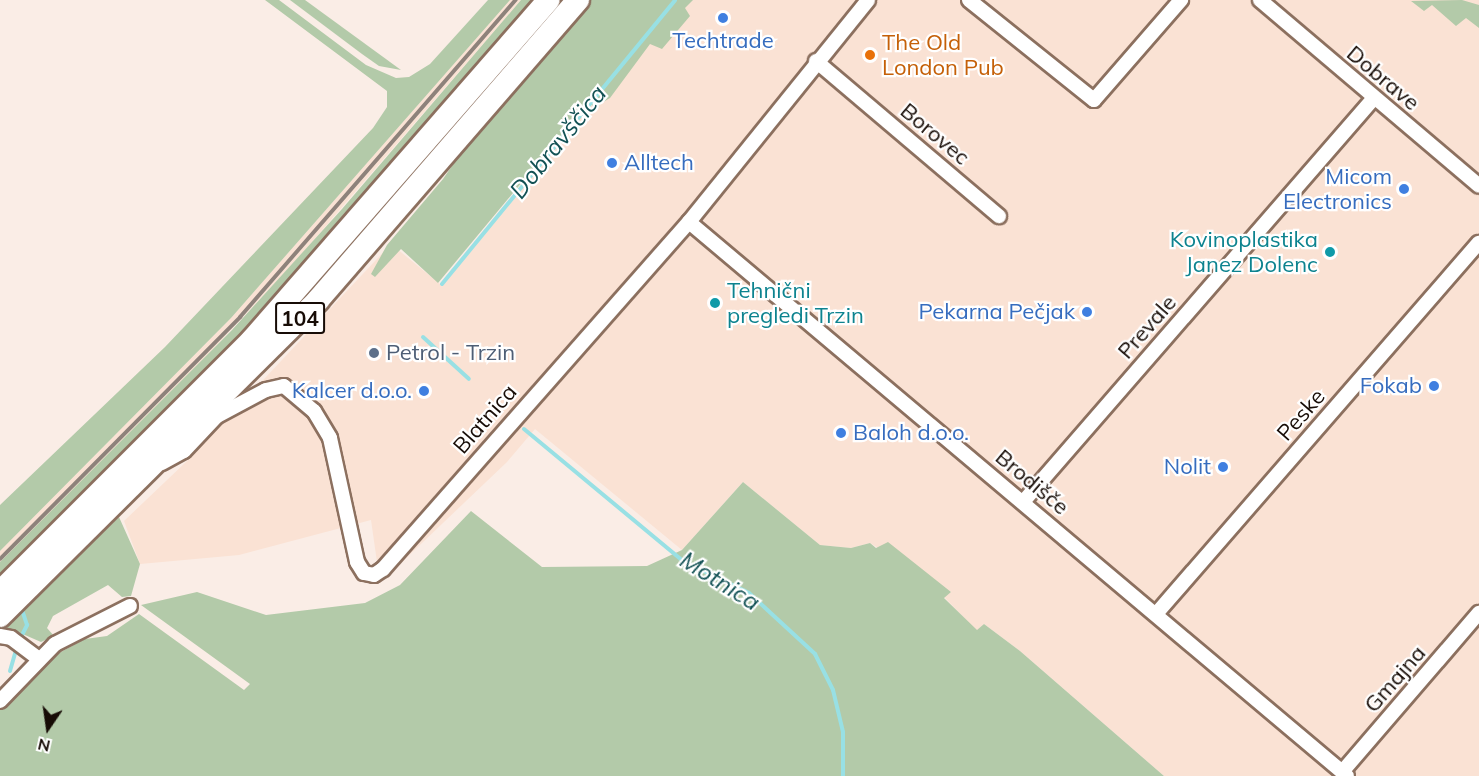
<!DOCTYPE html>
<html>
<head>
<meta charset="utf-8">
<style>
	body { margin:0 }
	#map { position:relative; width:1479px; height:776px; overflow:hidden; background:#faede6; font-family:Mulish,sans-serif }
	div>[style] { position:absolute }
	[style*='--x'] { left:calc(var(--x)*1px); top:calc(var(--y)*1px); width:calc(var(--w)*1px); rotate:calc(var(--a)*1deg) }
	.built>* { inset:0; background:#fae2d4 }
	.green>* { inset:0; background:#b3caa9 }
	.stream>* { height:4px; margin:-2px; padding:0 2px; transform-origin:2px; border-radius:2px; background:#98e0e4 }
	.roads { filter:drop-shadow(2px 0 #8c705f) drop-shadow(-2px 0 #8c705f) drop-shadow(0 2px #8c705f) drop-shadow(0 -2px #8c705f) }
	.street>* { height:14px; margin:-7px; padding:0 7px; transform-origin:7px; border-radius:7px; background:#fff }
	.primary>* { height:22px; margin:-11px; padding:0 11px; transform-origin:11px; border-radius:11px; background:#fff }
	.rail>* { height:4px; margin:-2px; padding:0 2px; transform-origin:2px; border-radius:2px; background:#8e827b }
	.dots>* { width:16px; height:16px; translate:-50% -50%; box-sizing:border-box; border:3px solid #fff; border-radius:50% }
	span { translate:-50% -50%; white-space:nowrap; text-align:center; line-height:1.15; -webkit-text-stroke:4.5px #fff; paint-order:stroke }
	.shield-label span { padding:2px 4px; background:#fff; border:2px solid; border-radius:4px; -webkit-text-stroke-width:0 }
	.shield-label { font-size:21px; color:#170c06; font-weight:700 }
	.shop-label { font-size:22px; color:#366cbe }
	.left { translate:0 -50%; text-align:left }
	.right { translate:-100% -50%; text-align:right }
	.food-label { font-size:22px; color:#c56008 }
	.street-label { font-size:22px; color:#170c06 }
	.culture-label { font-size:22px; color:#0d838f }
	.service-label { font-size:22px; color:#4e5e75 }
	.water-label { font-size:24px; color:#125154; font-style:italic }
	.north { position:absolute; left:18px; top:698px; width:60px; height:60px; -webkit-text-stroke:4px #fff; paint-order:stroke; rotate:193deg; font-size:16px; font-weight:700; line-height:24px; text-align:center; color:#170c06 }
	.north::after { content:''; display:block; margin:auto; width:21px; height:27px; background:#170c06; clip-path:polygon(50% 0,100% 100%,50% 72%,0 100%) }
</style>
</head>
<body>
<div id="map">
	<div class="built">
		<i style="clip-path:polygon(510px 0,521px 0,299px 257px,160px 406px,0 562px,0 551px,231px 318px)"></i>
		<i style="clip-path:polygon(678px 0,1479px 0,1479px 776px,1164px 776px,1020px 651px,984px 624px,977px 631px,944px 597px,951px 592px,870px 543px,851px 548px,820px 545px,743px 482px,682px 550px,535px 429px,507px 462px,380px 583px,371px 520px,239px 555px,140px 564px,124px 521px,187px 461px,391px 244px,440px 284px)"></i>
	</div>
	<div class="green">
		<i style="clip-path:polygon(265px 0,279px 0,366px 65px,396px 78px,409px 77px,430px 64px,488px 0,510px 0,231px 318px,0 551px,0 505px,165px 347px,373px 128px,387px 107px,387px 91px)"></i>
		<i style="clip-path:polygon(290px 0,305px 0,401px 70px,379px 66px,362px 54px)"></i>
		<i style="clip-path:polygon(521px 0,538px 0,256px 323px,0 581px,0 562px,232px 330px,342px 209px)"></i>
		<i style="clip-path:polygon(590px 0,693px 0,685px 8px,690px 16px,662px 49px,650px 44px,610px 98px,595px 107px,588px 103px,438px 283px,401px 249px,375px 277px,371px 274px,387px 245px,443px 179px,467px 144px)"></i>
		<i style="clip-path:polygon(1462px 0,1479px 5px,1479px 28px,1466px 18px,1456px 26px,1432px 5px,1424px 11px,1411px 1px)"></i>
		<i style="clip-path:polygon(743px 482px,820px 545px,851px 548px,870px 543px,876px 548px,888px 542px,951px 592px,944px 598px,977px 630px,984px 624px,1020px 651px,1164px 776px,0 776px,0 707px,44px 661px,85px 639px,107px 636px,139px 614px,244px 690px,250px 684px,141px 605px,197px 592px,266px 615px,365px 603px,400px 585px,471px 511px,542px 567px,647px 566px,682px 550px)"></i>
		<i style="clip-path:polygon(119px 517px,140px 564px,131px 596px,122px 597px,108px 585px,53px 616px,47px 628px,54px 636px,41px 642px,18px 632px,0 631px)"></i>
	</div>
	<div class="stream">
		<i style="--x:442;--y:284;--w:367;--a:-50.6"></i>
		<i style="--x:423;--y:337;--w:62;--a:42.4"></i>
		<i style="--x:524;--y:429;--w:207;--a:39.7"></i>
		<i style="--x:683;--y:561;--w:73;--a:25.9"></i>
		<i style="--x:749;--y:593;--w:90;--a:42.7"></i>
		<i style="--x:815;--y:654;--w:40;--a:63.4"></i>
		<i style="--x:833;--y:690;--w:43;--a:76.6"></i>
		<i style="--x:843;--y:732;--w:44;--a:90"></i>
		<i style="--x:20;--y:639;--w:16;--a:-63"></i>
		<i style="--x:27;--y:625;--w:16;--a:-108"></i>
		<i style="--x:10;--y:671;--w:26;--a:-74"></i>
	</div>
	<div class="roads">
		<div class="street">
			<i style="--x:969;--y:0;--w:160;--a:38.7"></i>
			<i style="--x:1094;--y:100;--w:133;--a:-49"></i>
			<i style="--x:1260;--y:0;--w:287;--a:40.3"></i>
			<i style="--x:816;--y:61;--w:240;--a:40.3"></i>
			<i style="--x:689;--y:222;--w:860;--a:40.1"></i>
			<i style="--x:162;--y:463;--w:25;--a:-29"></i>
			<i style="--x:184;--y:451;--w:48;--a:-46.7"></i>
			<i style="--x:217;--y:416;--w:55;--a:-28"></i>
			<i style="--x:266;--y:390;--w:18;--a:-13"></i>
			<i style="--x:284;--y:386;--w:39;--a:40"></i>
			<i style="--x:314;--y:411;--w:31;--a:59"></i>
			<i style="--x:330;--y:438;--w:127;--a:77.7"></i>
			<i style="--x:357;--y:562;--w:13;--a:58"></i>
			<i style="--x:364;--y:573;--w:10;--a:11"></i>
			<i style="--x:374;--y:575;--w:11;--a:-34"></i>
			<i style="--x:383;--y:569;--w:463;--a:-48.6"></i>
			<i style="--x:689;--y:222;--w:285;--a:-51.1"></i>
			<i style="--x:1023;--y:502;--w:535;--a:-49.02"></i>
			<i style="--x:1156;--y:614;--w:492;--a:-49"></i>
			<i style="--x:0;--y:636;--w:11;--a:10"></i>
			<i style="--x:11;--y:638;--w:34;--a:37"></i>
			<i style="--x:0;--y:701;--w:79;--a:-46"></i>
			<i style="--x:55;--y:644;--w:84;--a:-26.9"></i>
			<i style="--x:1342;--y:772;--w:210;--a:-49.3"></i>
		</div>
		<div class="primary">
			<i style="--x:0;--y:592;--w:356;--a:-45"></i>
			<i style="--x:252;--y:340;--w:451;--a:-48.9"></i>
			<i style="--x:0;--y:616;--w:448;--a:-44.8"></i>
			<i style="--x:318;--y:300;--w:397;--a:-49.1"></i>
		</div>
	</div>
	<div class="rail">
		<i style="--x:0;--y:559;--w:341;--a:-45.2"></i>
		<i style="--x:240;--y:317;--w:420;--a:-49"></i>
	</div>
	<div class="dots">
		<i style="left:723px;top:18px;background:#3f7fe0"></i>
		<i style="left:870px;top:55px;background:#e8710a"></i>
		<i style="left:612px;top:163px;background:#3f7fe0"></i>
		<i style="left:1404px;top:189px;background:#3f7fe0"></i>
		<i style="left:1330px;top:252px;background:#0f9aa8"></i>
		<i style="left:715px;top:303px;background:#0f9aa8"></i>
		<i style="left:1087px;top:312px;background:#3f7fe0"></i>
		<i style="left:374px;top:353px;background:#5c6f8a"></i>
		<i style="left:1434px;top:386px;background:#3f7fe0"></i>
		<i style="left:424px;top:391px;background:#3f7fe0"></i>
		<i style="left:841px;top:433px;background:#3f7fe0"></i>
		<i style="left:1223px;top:467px;background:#3f7fe0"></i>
	</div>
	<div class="shield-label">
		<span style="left:300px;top:318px">104</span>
	</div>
	<div class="shop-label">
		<span style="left:723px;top:41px">Techtrade</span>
		<span class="left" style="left:624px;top:163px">Alltech</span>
		<span class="right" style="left:1392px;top:189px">Micom<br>Electronics</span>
		<span class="right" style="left:1075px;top:312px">Pekarna Pečjak</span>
		<span class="right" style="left:1422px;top:386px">Fokab</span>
		<span class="right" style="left:412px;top:391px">Kalcer d.o.o.</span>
		<span class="left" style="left:853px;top:433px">Baloh d.o.o.</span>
		<span class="right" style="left:1211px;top:467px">Nolit</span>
	</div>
	<div class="food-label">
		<span class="left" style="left:882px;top:55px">The Old<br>London Pub</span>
	</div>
	<div class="street-label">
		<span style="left:1383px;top:78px;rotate:40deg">Dobrave</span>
		<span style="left:935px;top:134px;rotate:40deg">Borovec</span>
		<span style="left:1147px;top:327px;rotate:-49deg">Prevale</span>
		<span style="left:1301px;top:415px;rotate:-49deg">Peske</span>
		<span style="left:485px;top:419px;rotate:-49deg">Blatnica</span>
		<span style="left:1032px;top:482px;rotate:40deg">Brodišče</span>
		<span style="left:1395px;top:679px;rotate:-49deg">Gmajna</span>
	</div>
	<div class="culture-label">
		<span class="right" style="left:1318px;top:252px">Kovinoplastika<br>Janez Dolenc</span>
		<span class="left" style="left:727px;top:303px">Tehnični<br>pregledi Trzin</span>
	</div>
	<div class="service-label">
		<span class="left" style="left:386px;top:353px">Petrol - Trzin</span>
	</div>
	<div class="water-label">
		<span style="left:558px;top:142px;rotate:-51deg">Dobravščica</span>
		<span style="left:720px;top:581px;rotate:32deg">Motnica</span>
	</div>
	<div class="north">N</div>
</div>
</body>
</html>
